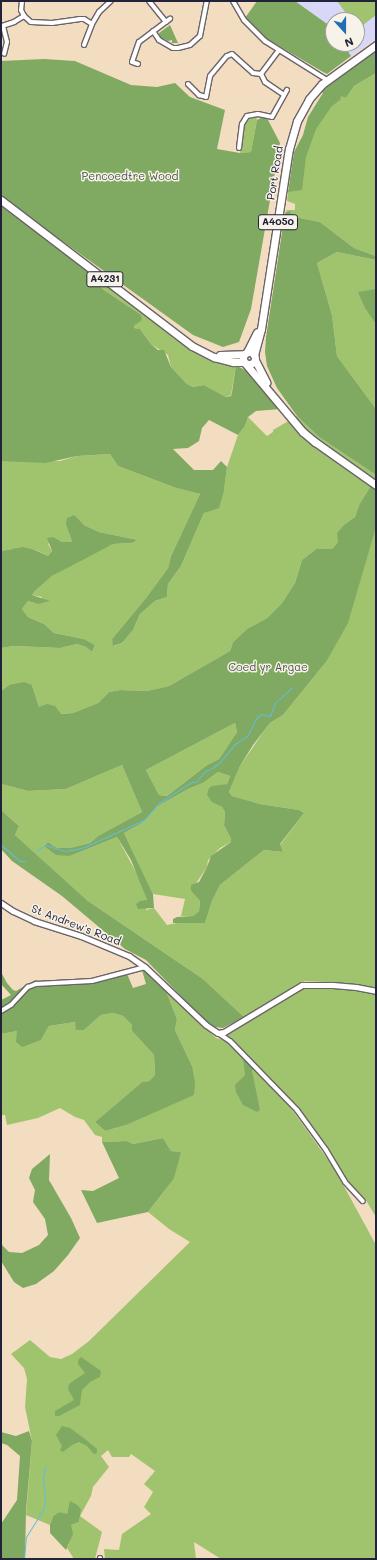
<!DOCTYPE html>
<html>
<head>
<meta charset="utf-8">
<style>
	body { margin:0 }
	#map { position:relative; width:377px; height:1560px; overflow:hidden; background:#f3ddc0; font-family:Mali,sans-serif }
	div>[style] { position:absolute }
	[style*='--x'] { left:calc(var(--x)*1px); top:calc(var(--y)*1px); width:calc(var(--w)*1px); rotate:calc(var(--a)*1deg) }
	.built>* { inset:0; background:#d9d7f7 }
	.green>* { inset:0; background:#a0c46e }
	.forest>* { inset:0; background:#80aa61 }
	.stream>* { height:1px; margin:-0.5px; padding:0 0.5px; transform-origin:0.5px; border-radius:0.5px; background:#61bdde }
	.roads { filter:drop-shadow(1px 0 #6b636a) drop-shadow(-1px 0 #6b636a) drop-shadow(0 1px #6b636a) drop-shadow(0 -1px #6b636a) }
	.minor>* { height:4px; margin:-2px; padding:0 2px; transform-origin:2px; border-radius:2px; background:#fff }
	.tertiary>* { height:5px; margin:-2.5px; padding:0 2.5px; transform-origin:2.5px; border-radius:2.5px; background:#fff }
	.primary>* { height:7px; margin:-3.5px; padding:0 3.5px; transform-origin:3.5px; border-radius:3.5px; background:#fff }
	.primary>.ring { margin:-3.5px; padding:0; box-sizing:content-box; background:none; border:7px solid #fff; border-radius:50% }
	span { translate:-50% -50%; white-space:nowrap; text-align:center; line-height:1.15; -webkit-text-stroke:3px #f7f3e8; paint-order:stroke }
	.shield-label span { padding:1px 3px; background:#f7f3e8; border:1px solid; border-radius:3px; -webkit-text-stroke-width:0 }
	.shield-label { font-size:10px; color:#22223b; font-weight:700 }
	.street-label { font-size:11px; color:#22223b }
	.park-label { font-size:11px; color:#48534a }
	.frame { position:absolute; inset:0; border:2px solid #22223b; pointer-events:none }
	.north { position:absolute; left:325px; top:12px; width:40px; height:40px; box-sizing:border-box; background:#f7f3e8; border:1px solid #a29fa3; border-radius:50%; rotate:159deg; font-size:11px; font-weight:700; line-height:16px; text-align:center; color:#22223b }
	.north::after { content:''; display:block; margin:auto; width:14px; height:18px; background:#1f6fb2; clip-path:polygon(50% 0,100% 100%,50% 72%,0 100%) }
</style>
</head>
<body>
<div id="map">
	<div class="built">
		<i style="clip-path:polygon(295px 1px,376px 1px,376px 39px,351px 56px,343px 44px,357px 44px,357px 20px,333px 20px,333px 31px,330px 26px)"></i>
	</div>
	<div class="green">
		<i style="clip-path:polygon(337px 1px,376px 1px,376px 15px,358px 29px,357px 20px,351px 20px)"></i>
		<i style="clip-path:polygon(376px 73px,376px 256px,354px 248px,320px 222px,290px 216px,289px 211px,285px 213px,287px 210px,295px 210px,295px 204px,287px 201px,288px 192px,308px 126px,341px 95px,346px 98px,354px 86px)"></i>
		<i style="clip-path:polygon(256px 116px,257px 120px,251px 152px,240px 153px,244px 122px)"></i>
		<i style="clip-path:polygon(337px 252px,376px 260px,376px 409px,337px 356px,332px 315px,317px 263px)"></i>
		<i style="clip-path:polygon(92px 273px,194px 351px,236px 365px,231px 395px,226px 397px,204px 385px,193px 387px,187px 384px,171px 367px,168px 355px,151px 344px,140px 329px,134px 328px,140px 314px,104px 290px,94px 281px)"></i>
		<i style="clip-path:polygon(297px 416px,319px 437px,376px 475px,376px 478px,359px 505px,355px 517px,345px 524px,338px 542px,332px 549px,316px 549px,302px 560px,295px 583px,282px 603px,267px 618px,247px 629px,233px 642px,230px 651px,169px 686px,147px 691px,120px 690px,109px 692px,98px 703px,73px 713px,60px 714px,39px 707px,32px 685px,9px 685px,1px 691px,1px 648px,14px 646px,60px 648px,77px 644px,86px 647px,92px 652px,95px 645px,84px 639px,54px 633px,44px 624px,28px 617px,22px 609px,28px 601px,38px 604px,42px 597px,32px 595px,35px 591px,52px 576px,91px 554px,113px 544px,132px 543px,138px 540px,99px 532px,84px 525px,66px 525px,72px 542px,62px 542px,54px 537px,48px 544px,52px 551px,48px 556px,36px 550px,12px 549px,1px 551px,1px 461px,60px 461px,77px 456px,110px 454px,118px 466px,176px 488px,200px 494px,171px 556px,168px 568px,146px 598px,112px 639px,114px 646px,122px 643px,133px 630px,140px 614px,155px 601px,167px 597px,168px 584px,181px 566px,204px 513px,224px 491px,227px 467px,238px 435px,245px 426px,248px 417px,267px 436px,273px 432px,273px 430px)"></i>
		<i style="clip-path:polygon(376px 527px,376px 989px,347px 983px,302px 981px,274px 1000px,244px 1017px,203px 979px,88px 901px,15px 835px,19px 826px,1px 810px,1px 784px,28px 791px,66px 789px,122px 765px,142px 812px,98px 836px,90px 843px,70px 848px,57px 848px,48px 842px,44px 846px,70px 856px,117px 837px,138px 876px,147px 900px,146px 910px,154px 908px,167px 925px,182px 922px,205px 923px,212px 901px,220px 885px,264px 850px,283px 852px,280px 845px,304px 813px,299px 810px,260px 804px,232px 796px,229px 792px,240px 766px,264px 731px,270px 723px,283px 715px,326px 662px)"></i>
		<i style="clip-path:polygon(235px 723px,237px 732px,219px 759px,207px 765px,167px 796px,159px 795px,146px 770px)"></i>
		<i style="clip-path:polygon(218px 772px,230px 776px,227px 784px,209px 788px,213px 802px,222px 807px,225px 812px,224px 825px,231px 839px,231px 842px,220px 848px,208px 860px,207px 867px,191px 891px,200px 901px,199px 911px,193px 916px,181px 916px,185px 899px,153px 894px,124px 833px,142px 823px,158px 806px,188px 789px,203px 783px)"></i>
		<i style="clip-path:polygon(306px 986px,342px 988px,376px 994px,376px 1217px,364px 1197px,360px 1196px,347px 1183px,298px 1110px,254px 1062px,226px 1037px,227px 1032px,300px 988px)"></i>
		<i style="clip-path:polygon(166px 991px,216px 1038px,227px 1041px,253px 1066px,293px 1111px,334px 1168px,376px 1245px,376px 1559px,221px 1559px,194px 1542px,196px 1559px,105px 1559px,104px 1549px,119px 1550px,122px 1534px,151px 1514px,144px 1507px,153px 1492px,144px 1484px,155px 1471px,131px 1454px,129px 1457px,112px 1457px,108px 1450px,101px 1456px,109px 1467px,93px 1487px,91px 1496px,80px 1516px,102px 1532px,95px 1559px,74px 1559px,67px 1548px,69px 1544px,71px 1525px,79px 1522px,80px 1516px,68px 1509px,67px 1515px,59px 1512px,53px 1516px,50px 1525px,26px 1515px,32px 1441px,25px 1407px,27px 1379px,24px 1368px,11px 1354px,30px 1340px,50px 1357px,61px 1359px,72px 1354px,89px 1341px,190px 1242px,169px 1229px,148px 1212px,169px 1185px,181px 1152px,171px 1151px,163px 1138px,133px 1144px,127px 1141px,102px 1142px,102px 1137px,95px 1135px,84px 1120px,75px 1117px,60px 1108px,38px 1118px,7px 1125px,5px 1115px,1px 1115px,1px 1034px,17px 1031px,41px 1040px,49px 1026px,75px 1022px,84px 1030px,101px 1015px,113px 1013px,123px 1016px,132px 1025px,132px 1031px,154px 1055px,155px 1075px,149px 1081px,142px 1082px,95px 1122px,105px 1131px,126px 1125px,192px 1066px,175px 1030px,177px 1019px)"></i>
	</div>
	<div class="forest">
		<i style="clip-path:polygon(257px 1px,295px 1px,330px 26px,333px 31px,333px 44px,343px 44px,351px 56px,327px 74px,323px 72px,264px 37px,245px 18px)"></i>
		<i style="clip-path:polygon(170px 25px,178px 43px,172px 43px,172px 40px,168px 41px,160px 37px,159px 33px)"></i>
		<i style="clip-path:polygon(376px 49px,376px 73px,354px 86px,346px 98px,341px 96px,340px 100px,332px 106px,316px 129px,306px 157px,302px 190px,288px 192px,294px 152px,303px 135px,308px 117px,323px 93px,322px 92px,339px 76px)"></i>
		<i style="clip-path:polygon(44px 59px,75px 61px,131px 85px,157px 87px,175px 83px,190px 97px,225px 110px,217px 149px,240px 153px,251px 152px,257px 120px,263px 117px,267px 118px,280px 143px,251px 309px,239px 342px,223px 347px,193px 335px,1px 197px,1px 61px)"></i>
		<i style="clip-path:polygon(1px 206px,92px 273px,94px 281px,104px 290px,140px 314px,142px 318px,141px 321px,135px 325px,134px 328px,140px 329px,151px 344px,158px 350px,164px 350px,171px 367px,187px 384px,193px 387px,204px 385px,226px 397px,231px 396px,232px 392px,236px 365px,253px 375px,281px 409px,256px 411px,248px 417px,245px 426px,238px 435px,209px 420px,202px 428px,199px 441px,188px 448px,173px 449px,194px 470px,213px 470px,221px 461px,227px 467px,224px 491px,219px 508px,204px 513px,181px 566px,168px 584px,167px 597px,155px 601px,140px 614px,133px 630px,122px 643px,113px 646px,112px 639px,146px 598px,168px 568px,171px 556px,200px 494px,176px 488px,118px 466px,110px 454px,77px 456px,45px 463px,1px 461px)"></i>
		<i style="clip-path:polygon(289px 211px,291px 212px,290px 216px,320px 222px,354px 248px,376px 256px,376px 260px,337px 252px,317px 263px,332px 315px,337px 356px,376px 409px,376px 475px,319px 437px,297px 416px,277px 388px,267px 366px,265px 352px,266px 337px,285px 213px)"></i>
		<i style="clip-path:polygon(376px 289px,376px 324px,365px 308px,358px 292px)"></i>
		<i style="clip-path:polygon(evenodd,372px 484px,376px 487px,376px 527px,348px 623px,326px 662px,283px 715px,270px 723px,253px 745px,240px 766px,229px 792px,232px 796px,260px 804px,299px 810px,304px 813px,280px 844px,283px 852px,264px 850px,220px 885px,212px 901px,205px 923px,173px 923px,173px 919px,177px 917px,193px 916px,199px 911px,200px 901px,191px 891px,191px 885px,199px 882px,207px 867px,211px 856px,231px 842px,231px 839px,224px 825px,225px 812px,222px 807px,212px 802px,207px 795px,209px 788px,212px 786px,227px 784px,230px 776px,218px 772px,203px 783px,188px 789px,158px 806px,142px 823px,124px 833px,153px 894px,154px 908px,138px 909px,136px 904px,140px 901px,147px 900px,131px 860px,117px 837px,70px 856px,56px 855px,44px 846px,48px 842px,57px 848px,70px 848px,90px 843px,98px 836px,142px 812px,122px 765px,66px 789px,28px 791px,1px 784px,1px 691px,9px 685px,24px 682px,32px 685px,39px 707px,47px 704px,55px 706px,61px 714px,73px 713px,98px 703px,109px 692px,120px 690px,147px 691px,169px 686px,230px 651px,233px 642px,247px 629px,267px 618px,282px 603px,295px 583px,302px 560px,316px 549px,332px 549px,338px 542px,337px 533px,345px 524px,355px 517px,359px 505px,372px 484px,235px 723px,237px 732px,219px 759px,207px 765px,167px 796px,159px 795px,146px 770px,235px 723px)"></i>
		<i style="clip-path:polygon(74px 515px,84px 525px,99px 532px,138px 540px,132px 543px,113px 544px,52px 576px,35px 591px,32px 595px,50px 601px,38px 604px,28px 601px,22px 609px,28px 617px,44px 624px,54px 633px,84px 639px,95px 645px,92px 652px,86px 647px,77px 644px,60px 648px,14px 646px,1px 648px,1px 551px,23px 547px,35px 550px,48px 556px,52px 551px,47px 538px,54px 537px,62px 542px,72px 542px,66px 525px,67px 518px)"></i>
		<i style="clip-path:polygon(1px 810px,19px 826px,15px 835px,88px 901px,203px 979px,244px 1017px,223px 1028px,215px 1027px,202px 1018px,146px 960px,125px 949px,62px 896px,12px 861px,1px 849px)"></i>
		<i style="clip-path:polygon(141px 967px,166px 991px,177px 1019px,175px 1030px,192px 1066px,195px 1083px,194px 1095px,126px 1125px,105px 1131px,95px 1122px,142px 1082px,149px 1081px,155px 1075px,154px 1055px,132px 1031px,132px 1025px,123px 1016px,113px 1013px,101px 1015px,84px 1030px,76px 1030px,75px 1022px,49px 1026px,41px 1040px,22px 1047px,16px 1042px,17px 1031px,1px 1034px,1px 1000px,11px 995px,1px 984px,1px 972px,7px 983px,13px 990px,16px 991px,35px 980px,43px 982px,85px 981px,125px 969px,133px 988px,146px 984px)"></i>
		<i style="clip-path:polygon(243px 1057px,253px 1065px,252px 1071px,260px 1110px,257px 1112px,243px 1105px,236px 1092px,235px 1085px,245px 1075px)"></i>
		<i style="clip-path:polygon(163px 1138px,171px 1151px,181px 1152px,174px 1178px,169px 1185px,148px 1212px,97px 1223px,81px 1190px,93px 1191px,119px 1178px,102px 1142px,127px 1141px,133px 1144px)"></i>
		<i style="clip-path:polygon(50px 1154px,49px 1180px,71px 1218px,80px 1238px,68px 1255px,54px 1271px,36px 1284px,23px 1288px,14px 1282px,1px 1261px,1px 1244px,9px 1252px,22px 1253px,39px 1245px,48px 1235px,45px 1219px,33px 1202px,35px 1190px,29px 1178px,32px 1169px)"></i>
		<i style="clip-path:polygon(81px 1357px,101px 1371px,100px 1377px,90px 1382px,82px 1390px,80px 1405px,59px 1416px,55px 1416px,55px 1411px,74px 1400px,68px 1389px,69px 1384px,85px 1373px,78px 1364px,78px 1360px)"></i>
		<i style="clip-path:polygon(62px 1426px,70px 1428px,85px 1439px,97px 1449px,97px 1453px,94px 1454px,87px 1446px,79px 1442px,72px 1445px,63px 1452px,60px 1450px,62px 1446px,56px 1435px)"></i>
		<i style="clip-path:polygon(29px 1431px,32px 1441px,26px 1511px,25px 1559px,1px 1559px,1px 1524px,17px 1500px,20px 1456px,7px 1445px,1px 1443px,1px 1432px,16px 1436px)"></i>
		<i style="clip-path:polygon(70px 1501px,77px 1505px,81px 1509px,80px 1516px,79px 1522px,71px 1525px,73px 1534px,66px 1550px,50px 1533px,50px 1525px,53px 1516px,59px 1512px,67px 1514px)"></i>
	</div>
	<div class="stream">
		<i style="--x:1;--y:845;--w:25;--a:40"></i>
		<i style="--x:20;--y:861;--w:5;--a:0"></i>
		<i style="--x:37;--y:850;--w:10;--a:-29"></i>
		<i style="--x:46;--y:845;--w:20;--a:18"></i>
		<i style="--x:65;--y:851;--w:17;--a:-10"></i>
		<i style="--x:82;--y:848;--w:68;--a:-24.3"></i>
		<i style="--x:144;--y:820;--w:23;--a:-49"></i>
		<i style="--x:159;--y:803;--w:38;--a:-33"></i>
		<i style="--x:191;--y:782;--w:5;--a:0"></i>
		<i style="--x:196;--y:782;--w:14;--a:-51"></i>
		<i style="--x:205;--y:771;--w:8;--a:-23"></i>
		<i style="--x:212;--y:768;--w:10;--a:-37"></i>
		<i style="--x:220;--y:762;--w:23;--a:-50"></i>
		<i style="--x:235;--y:744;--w:14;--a:-34"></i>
		<i style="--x:247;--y:736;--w:21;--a:-62"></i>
		<i style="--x:257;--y:717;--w:6;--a:-31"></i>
		<i style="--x:262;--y:714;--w:8;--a:14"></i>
		<i style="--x:270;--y:716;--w:14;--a:-69"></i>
		<i style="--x:275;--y:703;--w:23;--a:-43"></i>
		<i style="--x:24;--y:1559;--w:22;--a:-85"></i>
		<i style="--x:26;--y:1537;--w:34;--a:-58"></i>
		<i style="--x:44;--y:1508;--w:12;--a:-85"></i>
		<i style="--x:45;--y:1496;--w:17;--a:-97"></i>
		<i style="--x:43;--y:1479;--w:13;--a:-81"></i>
	</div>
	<div class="roads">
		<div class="minor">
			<i style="--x:22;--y:1;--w:9;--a:96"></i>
			<i style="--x:21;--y:10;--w:7;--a:63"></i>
			<i style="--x:24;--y:16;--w:9;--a:41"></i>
			<i style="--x:31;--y:22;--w:21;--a:3"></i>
			<i style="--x:52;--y:23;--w:27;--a:-8"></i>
			<i style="--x:79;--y:19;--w:5;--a:0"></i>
			<i style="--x:84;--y:19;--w:9;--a:32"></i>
			<i style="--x:92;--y:24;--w:14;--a:-60"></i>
			<i style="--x:99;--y:12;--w:16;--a:-43"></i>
			<i style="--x:149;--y:1;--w:27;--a:51"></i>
			<i style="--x:233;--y:1;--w:22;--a:60"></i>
			<i style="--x:244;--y:20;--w:30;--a:45"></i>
			<i style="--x:265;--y:41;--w:73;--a:32.2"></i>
			<i style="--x:2;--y:26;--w:13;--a:-18"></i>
			<i style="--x:14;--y:22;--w:12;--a:-31"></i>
			<i style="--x:3;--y:26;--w:16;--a:76"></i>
			<i style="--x:7;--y:42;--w:12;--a:104"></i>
			<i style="--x:153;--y:31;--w:11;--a:56"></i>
			<i style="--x:159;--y:40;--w:16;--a:30"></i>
			<i style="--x:173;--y:48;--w:5;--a:0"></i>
			<i style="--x:178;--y:48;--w:12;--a:-14"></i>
			<i style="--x:190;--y:45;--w:13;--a:-42"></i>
			<i style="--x:200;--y:36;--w:36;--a:-79"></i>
			<i style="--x:84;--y:45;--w:22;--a:-69"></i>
			<i style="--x:279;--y:50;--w:30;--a:127"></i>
			<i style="--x:261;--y:74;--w:9;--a:63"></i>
			<i style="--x:265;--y:82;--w:23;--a:34"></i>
			<i style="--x:138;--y:64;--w:6;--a:-162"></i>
			<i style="--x:132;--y:62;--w:21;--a:-71"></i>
			<i style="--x:139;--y:42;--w:39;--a:-37"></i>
			<i style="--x:188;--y:84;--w:16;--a:45"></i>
			<i style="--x:199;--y:95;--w:7;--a:16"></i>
			<i style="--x:206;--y:97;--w:21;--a:-79"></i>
			<i style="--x:210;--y:76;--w:26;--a:-50"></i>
			<i style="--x:227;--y:56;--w:5;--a:-22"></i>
			<i style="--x:232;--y:54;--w:28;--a:42"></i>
			<i style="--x:253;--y:73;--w:8;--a:7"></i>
			<i style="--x:239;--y:148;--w:24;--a:-83"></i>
			<i style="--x:242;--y:124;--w:9;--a:-58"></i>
			<i style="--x:247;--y:116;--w:11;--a:-10"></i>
			<i style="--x:258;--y:114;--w:14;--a:12"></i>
			<i style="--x:272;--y:117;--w:31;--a:-61"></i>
			<i style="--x:1;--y:1011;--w:12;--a:-31"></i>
			<i style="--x:11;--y:1005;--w:25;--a:-47"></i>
			<i style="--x:28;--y:987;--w:9;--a:-21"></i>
			<i style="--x:36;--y:984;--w:56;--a:-3.1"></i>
			<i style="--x:92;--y:981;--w:55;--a:-14.8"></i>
			<i style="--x:218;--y:1033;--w:14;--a:34"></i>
			<i style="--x:230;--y:1041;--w:96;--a:45.8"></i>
			<i style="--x:297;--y:1110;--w:49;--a:54.1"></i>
			<i style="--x:326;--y:1150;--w:37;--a:59"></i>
			<i style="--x:345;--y:1182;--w:26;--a:47"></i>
			<i style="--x:100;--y:1559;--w:1;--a:-90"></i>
		</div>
		<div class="tertiary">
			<i style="--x:1;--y:903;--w:14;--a:34"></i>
			<i style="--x:13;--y:911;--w:23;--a:25"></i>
			<i style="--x:34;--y:921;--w:49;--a:17.7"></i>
			<i style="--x:81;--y:936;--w:52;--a:22.6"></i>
			<i style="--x:129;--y:956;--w:19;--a:35"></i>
			<i style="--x:145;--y:967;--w:84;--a:43.6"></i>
			<i style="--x:206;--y:1025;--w:14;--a:34"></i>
			<i style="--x:218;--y:1033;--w:6;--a:-9"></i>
			<i style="--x:224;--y:1032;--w:91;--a:-31.1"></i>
			<i style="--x:302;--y:985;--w:31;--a:0"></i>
			<i style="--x:333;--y:985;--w:23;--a:5"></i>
			<i style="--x:356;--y:987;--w:20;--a:11"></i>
		</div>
		<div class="primary">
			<i style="--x:1;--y:200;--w:240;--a:37.4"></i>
			<i style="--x:192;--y:346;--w:25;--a:27"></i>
			<i style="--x:214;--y:357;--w:20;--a:15"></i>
			<i style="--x:233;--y:362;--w:10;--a:0"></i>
			<i class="ring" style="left:243px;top:352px;width:5px;height:5px"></i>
			<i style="--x:247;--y:352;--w:22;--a:-63"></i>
			<i style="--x:220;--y:355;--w:24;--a:-2"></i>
			<i style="--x:254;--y:355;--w:27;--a:-75"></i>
			<i style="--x:261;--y:329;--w:182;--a:-81.2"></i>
			<i style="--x:289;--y:149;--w:29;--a:-74"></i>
			<i style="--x:297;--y:121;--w:25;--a:-61"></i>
			<i style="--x:309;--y:99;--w:20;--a:-49"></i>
			<i style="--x:322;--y:84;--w:67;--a:-35.8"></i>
			<i style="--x:255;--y:360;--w:25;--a:63"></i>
			<i style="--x:245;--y:363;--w:90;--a:50"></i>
			<i style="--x:303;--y:432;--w:16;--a:40"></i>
			<i style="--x:315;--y:442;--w:75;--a:35.2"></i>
		</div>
	</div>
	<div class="shield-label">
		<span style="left:278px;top:222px">A4050</span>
		<span style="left:105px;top:279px">A4231</span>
	</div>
	<div class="street-label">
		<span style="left:275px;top:173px;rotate:-81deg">Port Road</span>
		<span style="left:76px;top:925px;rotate:21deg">St Andrew's Road</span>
	</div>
	<div class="park-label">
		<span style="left:130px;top:176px">Pencoedtre Wood</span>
		<span style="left:268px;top:667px">Coed yr Argae</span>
	</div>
	<div class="frame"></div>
	<div class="north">N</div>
</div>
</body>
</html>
